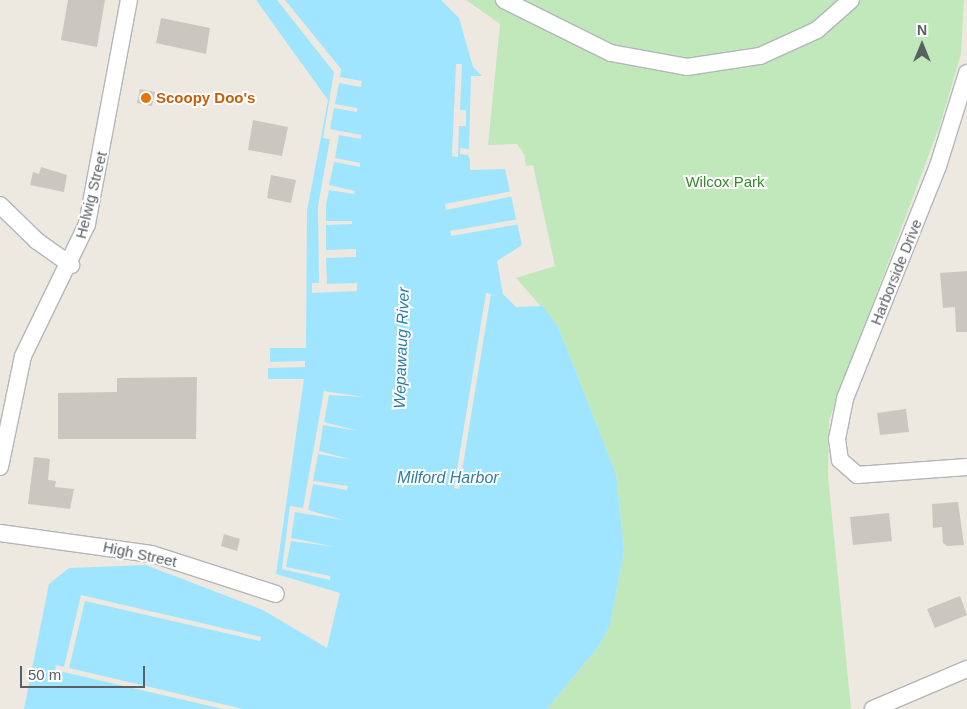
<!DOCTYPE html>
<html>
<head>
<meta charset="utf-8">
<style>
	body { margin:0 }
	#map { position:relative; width:967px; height:709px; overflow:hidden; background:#eee9e0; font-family:Helvetica,sans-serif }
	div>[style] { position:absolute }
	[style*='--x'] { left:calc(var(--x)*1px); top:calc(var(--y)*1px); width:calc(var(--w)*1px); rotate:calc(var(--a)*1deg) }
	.green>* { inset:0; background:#c1e8ba }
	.water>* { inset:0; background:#9fe5ff }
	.pier>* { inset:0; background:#eee9e0 }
	.building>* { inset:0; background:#cbc6bf }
	.roads { filter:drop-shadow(1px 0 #b2b6ba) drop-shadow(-1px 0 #b2b6ba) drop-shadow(0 1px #b2b6ba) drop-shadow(0 -1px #b2b6ba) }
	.street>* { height:16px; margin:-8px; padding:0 8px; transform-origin:8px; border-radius:8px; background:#fff }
	.dots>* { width:14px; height:14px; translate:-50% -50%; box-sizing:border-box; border:2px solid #fff; border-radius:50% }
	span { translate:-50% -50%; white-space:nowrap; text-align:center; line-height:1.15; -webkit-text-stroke:4px #fff; paint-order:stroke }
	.food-label { font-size:15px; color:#c56008; font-weight:700 }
	.left { translate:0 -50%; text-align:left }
	.park-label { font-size:15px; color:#37872d }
	.street-label { font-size:15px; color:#595f63 }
	.water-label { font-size:16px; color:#2f7ea7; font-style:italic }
	.north { position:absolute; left:897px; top:20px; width:50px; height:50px; -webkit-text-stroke:4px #fff; paint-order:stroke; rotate:0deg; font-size:14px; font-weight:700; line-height:20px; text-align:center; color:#595f63 }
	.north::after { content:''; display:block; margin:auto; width:18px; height:22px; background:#595f63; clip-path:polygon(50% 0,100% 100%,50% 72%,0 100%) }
	.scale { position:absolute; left:20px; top:666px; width:125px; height:22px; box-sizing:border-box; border:2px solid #595f63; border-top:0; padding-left:6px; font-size:15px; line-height:18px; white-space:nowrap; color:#595f63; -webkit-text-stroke:4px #fff; paint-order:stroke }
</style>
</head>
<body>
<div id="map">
	<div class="green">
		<i style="clip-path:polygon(466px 0,964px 0,961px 54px,940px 125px,829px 420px,828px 476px,851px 709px,547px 709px,599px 646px,610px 624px,624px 550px,616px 474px,558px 326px,516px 278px,555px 266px,533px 165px,526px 166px,524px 154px,517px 144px,488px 145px,500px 24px)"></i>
	</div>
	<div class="water">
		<i style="clip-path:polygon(256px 0,441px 0,459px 18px,473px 67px,482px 76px,471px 76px,470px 170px,505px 169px,522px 245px,497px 261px,503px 294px,516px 307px,542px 306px,558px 326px,616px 474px,624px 550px,610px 625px,599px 646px,547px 709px,24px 709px,49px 584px,69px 568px,146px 565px,263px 610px,327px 648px,340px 593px,276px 574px,304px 379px,268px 379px,268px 368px,305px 367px,305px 361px,270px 362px,270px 348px,306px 348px,307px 211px,328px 100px)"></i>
	</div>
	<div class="pier">
		<i style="clip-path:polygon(277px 0,285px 0,341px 69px,340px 77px,362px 81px,361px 87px,339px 83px,335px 104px,357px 108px,357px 112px,334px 108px,330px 129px,361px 135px,361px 139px,339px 135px,335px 158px,360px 163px,360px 167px,334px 162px,329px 185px,355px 191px,354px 194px,329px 190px,326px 205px,326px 221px,352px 221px,352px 224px,326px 225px,326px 250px,356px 249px,356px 257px,326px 258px,327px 284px,357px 283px,357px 291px,312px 293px,312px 283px,319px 283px,318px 206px,330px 139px,323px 138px,334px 72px)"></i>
		<i style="clip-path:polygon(456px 64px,462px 64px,460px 110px,466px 110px,466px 126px,459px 126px,458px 157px,452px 156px)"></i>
		<i style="clip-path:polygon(471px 76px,482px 76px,473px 78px,471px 162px,468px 155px,460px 154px,460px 148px,469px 149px)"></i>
		<i style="clip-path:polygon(513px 191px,514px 196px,446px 210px,445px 204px)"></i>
		<i style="clip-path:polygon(519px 219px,520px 224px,451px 236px,450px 231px)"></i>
		<i style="clip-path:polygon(486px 293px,491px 294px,459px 489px,454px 488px)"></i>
		<i style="clip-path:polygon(324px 391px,364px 397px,329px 395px,324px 422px,358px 431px,323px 425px,319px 451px,353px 460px,318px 454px,313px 481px,348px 486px,347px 490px,313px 484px,308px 510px,343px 520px,295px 512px,291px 538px,336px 547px,291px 541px,286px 567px,330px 576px,330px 580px,282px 569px,290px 506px,303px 508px)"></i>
		<i style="clip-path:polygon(81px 595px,261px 637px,260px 641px,85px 601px,69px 668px,243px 709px,223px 709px,55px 670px,56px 665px,64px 667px)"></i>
	</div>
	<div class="building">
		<i style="clip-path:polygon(68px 0,105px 0,97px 47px,61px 40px)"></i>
		<i style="clip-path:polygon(161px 18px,210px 28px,206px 54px,156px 43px)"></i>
		<i style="clip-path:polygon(140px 89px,155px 92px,152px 106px,137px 103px)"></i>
		<i style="clip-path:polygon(253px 120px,288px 127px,282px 156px,248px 150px)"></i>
		<i style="clip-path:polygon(41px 167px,67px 175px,64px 192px,30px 185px,33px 172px,39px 174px)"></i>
		<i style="clip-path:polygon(271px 175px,296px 180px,291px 203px,267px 198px)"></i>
		<i style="clip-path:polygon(967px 271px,967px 332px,956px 332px,955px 307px,943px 308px,940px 273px)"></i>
		<i style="clip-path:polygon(197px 377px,196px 439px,58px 439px,58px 393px,117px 392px,117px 378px)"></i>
		<i style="clip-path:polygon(906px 409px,909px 432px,880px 435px,877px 413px)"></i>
		<i style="clip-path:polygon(34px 457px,50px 459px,48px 480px,56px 481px,55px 487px,74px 489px,70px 509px,28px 504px)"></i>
		<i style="clip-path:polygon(958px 502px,964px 545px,947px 546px,943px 543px,942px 527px,933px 528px,932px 504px)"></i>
		<i style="clip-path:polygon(889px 513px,892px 541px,853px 545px,850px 517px)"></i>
		<i style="clip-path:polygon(224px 534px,240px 539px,237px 551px,221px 546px)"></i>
		<i style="clip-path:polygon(960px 596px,967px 615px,935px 628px,927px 609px)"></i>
	</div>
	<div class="roads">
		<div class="street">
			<i style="--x:504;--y:0;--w:119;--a:26.4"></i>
			<i style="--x:611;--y:53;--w:77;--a:10.4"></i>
			<i style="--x:687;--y:67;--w:74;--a:-8.6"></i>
			<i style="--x:760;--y:56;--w:63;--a:-24.5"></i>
			<i style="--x:817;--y:30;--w:45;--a:-41.4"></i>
			<i style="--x:967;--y:73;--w:97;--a:107.3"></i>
			<i style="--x:938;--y:166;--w:251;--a:111.8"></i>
			<i style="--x:845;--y:399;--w:41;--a:101.3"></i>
			<i style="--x:837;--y:439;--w:21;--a:82"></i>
			<i style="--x:840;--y:460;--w:23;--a:41"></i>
			<i style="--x:857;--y:475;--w:110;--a:-4.2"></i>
			<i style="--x:0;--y:205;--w:52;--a:44.2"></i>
			<i style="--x:37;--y:241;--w:42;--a:35.2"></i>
			<i style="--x:0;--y:467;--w:113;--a:-78.3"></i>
			<i style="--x:23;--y:356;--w:147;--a:-64.1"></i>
			<i style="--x:87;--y:224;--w:228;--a:-79.4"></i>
			<i style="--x:0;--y:533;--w:153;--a:7.9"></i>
			<i style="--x:152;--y:554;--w:130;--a:17.9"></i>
			<i style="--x:873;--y:709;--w:102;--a:-23.1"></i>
		</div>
	</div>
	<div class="dots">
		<i style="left:146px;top:98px;background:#e8710a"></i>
	</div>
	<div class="food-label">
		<span class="left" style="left:156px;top:98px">Scoopy Doo's</span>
	</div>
	<div class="park-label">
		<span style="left:725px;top:182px">Wilcox Park</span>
	</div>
	<div class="street-label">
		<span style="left:91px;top:195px;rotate:-76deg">Helwig Street</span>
		<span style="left:896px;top:272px;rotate:-68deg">Harborside Drive</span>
		<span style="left:140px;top:554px;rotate:12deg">High Street</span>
	</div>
	<div class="water-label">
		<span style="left:402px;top:348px;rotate:-88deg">Wepawaug River</span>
		<span style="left:448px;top:478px">Milford Harbor</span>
	</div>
	<div class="north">N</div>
	<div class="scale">50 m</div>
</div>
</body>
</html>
